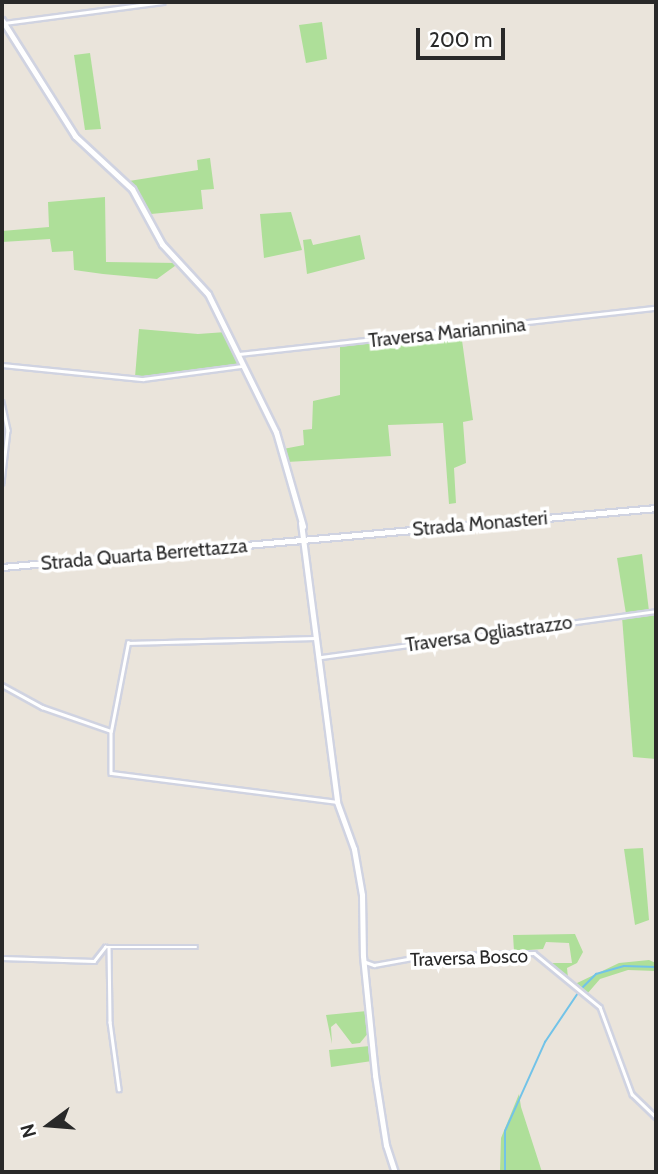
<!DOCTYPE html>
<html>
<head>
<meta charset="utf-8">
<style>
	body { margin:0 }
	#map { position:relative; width:658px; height:1174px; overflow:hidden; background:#eae4db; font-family:Cabin,sans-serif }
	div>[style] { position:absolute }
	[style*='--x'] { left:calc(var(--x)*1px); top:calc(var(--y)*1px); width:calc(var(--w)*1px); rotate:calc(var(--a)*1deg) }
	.green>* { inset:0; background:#aedf99 }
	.stream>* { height:2px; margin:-1px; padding:0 1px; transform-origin:1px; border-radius:1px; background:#72c3e8 }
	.roads { filter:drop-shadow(2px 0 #d0d3e1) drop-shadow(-2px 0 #d0d3e1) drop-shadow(0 2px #d0d3e1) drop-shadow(0 -2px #d0d3e1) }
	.street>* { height:2.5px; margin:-1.25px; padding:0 1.25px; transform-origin:1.25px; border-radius:1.25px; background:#fff }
	.secondary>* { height:5px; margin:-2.5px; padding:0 2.5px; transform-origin:2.5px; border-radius:2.5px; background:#fff }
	span { translate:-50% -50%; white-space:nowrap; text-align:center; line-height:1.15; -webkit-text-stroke:7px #fff; paint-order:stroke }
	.street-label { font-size:19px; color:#292929 }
	.frame { position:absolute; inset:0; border:4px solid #292929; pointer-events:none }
	.north { position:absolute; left:14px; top:1090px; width:70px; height:70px; -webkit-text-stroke:5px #fff; paint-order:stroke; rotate:254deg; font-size:19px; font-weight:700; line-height:28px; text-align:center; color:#292929 }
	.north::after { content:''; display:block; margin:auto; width:24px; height:32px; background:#292929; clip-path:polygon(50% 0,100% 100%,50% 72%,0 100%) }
	.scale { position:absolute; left:416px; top:28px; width:89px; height:32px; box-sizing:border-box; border:4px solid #292929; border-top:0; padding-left:9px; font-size:21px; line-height:24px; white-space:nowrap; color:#292929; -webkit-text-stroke:5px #fff; paint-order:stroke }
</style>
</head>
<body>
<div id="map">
	<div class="green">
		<i style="clip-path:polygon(322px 22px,327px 59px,306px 63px,299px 25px)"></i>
		<i style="clip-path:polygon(90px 53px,101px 129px,85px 130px,74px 55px)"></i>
		<i style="clip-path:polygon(210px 158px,214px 189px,201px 190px,203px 209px,151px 214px,129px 181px,198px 170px,197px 160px)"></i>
		<i style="clip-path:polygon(105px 197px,106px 262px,179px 263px,157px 279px,103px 274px,74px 270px,73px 251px,52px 252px,50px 239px,2px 242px,2px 231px,49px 227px,48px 202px)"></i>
		<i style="clip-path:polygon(291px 212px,302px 250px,264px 258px,260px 214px)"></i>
		<i style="clip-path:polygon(360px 235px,365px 259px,307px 274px,303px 240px,311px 239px,313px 245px)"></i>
		<i style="clip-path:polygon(139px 329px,198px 334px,226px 332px,240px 365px,135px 377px)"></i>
		<i style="clip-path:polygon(461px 333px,473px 420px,463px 422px,466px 463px,454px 468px,456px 503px,449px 504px,443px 423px,388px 425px,391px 456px,287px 462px,283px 449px,304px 445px,303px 430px,312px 429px,313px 401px,340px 395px,340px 346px)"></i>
		<i style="clip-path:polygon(642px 554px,649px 611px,626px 614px,617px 558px)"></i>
		<i style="clip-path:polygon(656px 612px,656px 759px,633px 757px,622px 617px)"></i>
		<i style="clip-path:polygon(643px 848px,649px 920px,635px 925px,624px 849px)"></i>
		<i style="clip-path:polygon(575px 934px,583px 952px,577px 963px,567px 968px,568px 978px,549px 963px,572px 963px,569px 943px,546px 942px,543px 949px,514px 951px,513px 935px)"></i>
		<i style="clip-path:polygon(649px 960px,656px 963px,656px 971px,628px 970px,600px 979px,587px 994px,575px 984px,619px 963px)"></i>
		<i style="clip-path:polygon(367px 1011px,369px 1032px,360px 1043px,352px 1044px,336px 1023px,331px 1027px,332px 1044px,326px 1015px)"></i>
		<i style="clip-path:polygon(370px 1046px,372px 1061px,331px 1067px,329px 1050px)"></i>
		<i style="clip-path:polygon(519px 1094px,521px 1107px,542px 1172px,500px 1172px,501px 1138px)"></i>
	</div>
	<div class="stream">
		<i style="--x:505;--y:1172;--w:41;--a:-90"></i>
		<i style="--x:505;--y:1131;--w:98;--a:-65.8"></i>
		<i style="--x:545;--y:1042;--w:63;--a:-56.1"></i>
		<i style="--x:580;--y:990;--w:23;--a:-45"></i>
		<i style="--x:596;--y:974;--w:29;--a:-16"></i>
		<i style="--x:624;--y:966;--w:32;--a:2"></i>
	</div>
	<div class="roads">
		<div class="street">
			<i style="--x:4;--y:23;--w:160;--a:-7.5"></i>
			<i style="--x:238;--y:354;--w:421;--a:-6.3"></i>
			<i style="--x:2;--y:365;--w:142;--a:5.7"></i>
			<i style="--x:143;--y:379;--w:100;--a:-7.5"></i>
			<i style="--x:2;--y:402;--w:29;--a:78"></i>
			<i style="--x:8;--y:430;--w:53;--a:96.5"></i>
			<i style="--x:321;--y:657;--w:338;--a:-7.8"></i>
			<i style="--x:2;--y:685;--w:46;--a:28.8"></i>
			<i style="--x:42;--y:707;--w:73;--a:19.2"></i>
			<i style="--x:111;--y:731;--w:42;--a:90"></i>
			<i style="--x:111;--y:773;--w:227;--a:7.3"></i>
			<i style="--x:111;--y:731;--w:90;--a:-79.1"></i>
			<i style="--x:128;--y:643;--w:186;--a:-1.5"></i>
			<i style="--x:109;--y:947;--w:75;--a:89.2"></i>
			<i style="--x:110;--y:1022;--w:68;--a:82.3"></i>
			<i style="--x:2;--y:958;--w:92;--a:1.9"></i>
			<i style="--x:94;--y:961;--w:18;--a:-52"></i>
			<i style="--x:105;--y:947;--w:91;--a:0"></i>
			<i style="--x:363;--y:961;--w:12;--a:20"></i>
			<i style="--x:374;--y:965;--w:51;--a:-10.2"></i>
			<i style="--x:424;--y:956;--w:110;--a:-1.6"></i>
			<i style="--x:534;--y:953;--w:85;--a:39.3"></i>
			<i style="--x:600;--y:1007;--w:93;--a:69.8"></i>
			<i style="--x:632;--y:1094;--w:33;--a:44"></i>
		</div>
		<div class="secondary">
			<i style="--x:2;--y:20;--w:137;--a:57.8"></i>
			<i style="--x:75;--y:136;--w:78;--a:42.9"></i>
			<i style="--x:132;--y:189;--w:63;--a:61.4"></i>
			<i style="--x:162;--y:244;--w:68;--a:47.4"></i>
			<i style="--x:208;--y:294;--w:154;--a:63.8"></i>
			<i style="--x:276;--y:432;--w:98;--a:74"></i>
			<i style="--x:301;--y:523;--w:281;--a:82.6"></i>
			<i style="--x:337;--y:802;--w:50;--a:70.1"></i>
			<i style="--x:354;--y:849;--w:47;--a:80.1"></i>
			<i style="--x:362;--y:895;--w:61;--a:89.1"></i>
			<i style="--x:363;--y:956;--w:120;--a:84.2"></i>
			<i style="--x:375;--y:1075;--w:71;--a:81.1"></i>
			<i style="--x:386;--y:1145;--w:28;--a:72"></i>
			<i style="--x:2;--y:567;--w:657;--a:-5.15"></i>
		</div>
	</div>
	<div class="street-label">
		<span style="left:447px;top:333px;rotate:-6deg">Traversa Mariannina</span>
		<span style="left:480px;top:524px;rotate:-5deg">Strada Monasteri</span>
		<span style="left:144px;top:555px;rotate:-5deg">Strada Quarta Berrettazza</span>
		<span style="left:489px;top:634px;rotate:-8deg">Traversa Ogliastrazzo</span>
		<span style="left:469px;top:958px;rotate:-2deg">Traversa Bosco</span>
	</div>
	<div class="frame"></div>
	<div class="north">N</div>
	<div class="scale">200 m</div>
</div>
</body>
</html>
